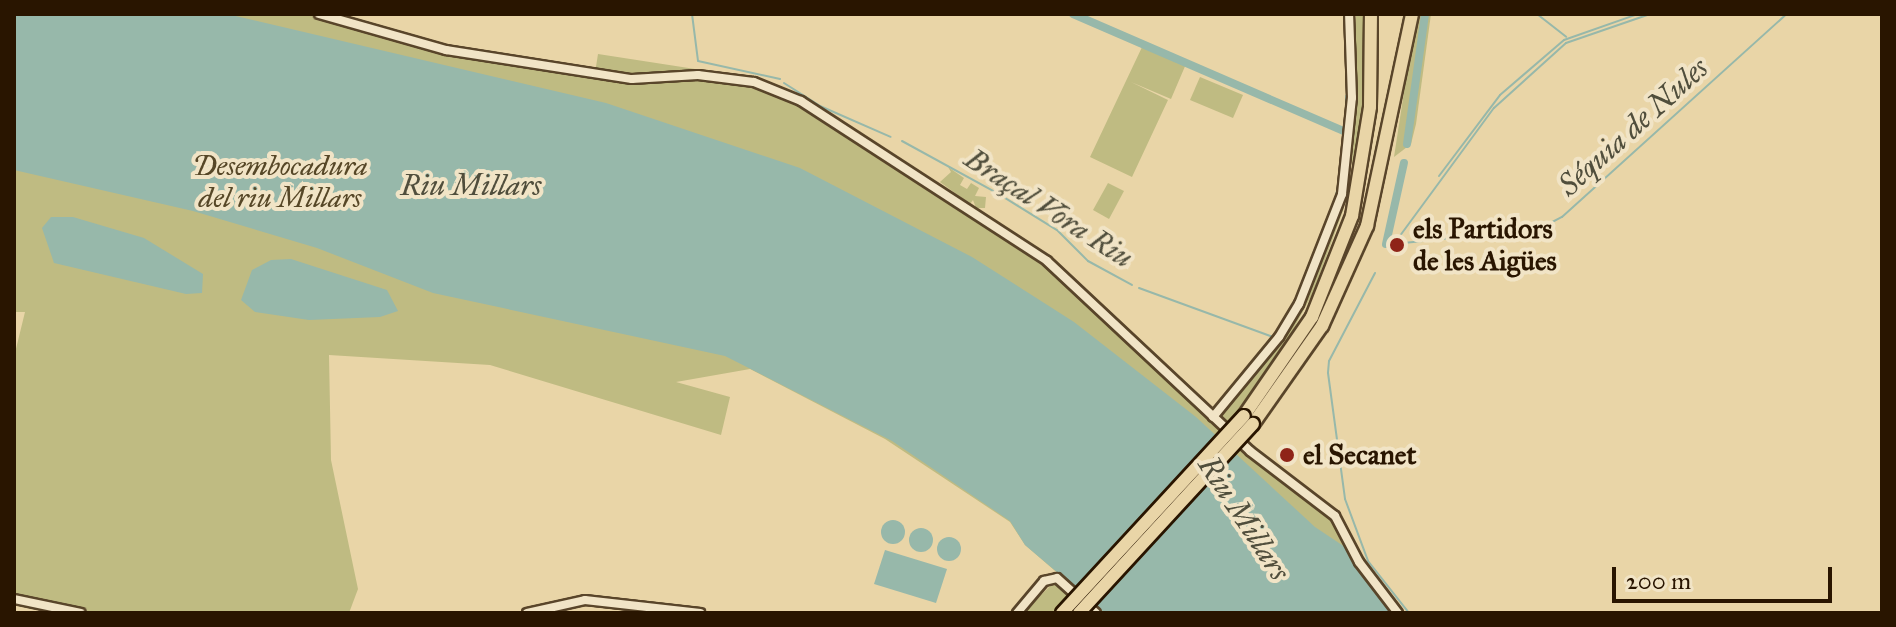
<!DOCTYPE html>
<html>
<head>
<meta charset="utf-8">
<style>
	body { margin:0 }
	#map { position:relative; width:1896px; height:627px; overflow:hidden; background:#e9d5a7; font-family:"IM FELL Great Primer",serif }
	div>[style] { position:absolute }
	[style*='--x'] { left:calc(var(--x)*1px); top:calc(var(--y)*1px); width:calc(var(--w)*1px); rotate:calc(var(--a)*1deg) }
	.green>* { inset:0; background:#bfbb82 }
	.water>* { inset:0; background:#97b8aa }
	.round { border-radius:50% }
	.stream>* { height:2px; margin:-1px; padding:0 1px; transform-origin:1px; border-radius:1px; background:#97b8aa }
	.canal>* { height:8px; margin:-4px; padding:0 4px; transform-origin:4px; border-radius:4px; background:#97b8aa }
	.roads { filter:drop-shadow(2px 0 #59452a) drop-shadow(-2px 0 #59452a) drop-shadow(0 2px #59452a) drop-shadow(0 -2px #59452a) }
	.street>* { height:8px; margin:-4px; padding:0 4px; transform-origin:4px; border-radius:4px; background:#f1e4c6 }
	.primary>* { height:12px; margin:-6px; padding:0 6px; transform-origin:6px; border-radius:6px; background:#e9d5a7 }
	.bridges { filter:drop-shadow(2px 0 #291500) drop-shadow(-2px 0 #291500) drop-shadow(0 2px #291500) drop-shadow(0 -2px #291500) }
	.primary-bridge>* { height:12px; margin:-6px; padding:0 6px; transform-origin:6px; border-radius:6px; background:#e9d5a7 }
	.dots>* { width:22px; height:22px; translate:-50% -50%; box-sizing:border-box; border:4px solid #f1e4c6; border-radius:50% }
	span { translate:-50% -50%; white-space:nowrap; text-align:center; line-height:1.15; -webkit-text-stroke:8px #f1e4c6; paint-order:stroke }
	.park-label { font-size:28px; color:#564727; font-style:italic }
	.poi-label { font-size:28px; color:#291500; font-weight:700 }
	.left { translate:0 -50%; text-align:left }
	.water-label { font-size:30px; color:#504e3c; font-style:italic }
	.frame { position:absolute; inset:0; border:16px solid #291500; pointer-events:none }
	.scale { position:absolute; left:1612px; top:567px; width:220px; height:36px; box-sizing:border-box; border:4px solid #291500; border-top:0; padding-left:10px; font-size:24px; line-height:28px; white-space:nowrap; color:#291500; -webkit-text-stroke:6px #f1e4c6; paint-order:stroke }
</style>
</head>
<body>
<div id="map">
	<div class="green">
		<i style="clip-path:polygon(14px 14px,310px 14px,419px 47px,595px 73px,598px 54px,695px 69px,698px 76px,780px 92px,1037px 255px,1314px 507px,1333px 517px,1396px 613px,1104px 613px,1025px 545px,1010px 522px,885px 439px,750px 369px,676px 382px,730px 397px,721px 435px,490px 365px,329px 355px,331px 460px,358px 589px,349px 613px,91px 613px,14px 598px,14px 357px,25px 312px,14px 312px)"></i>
		<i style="clip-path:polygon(1356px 14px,1365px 14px,1364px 119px,1351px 198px)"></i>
		<i style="clip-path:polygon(1416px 14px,1431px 14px,1416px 124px,1411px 144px,1394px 157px)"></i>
		<i style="clip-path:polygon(1143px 45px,1186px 64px,1171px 99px,1131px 82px,1168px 100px,1132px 177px,1090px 157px)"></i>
		<i style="clip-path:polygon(1200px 77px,1243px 95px,1233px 118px,1190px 100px)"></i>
		<i style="clip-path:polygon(948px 167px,964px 178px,960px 185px,967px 189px,971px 183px,979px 188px,975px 196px,986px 197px,985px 208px,976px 208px,973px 200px,970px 204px,940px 182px,951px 172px)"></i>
		<i style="clip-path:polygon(1108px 183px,1124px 191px,1109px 219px,1093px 210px)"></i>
		<i style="clip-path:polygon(1344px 193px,1344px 208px,1313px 293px,1276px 361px,1225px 426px,1217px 414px,1309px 287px)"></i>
		<i style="clip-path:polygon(1055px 581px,1070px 593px,1052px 613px,1023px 613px)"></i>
	</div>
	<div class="water">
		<i style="clip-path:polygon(14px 14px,227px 14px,606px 103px,800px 168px,972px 257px,1074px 322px,1196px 417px,1315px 527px,1348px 549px,1394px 613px,1105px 613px,1025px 545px,1010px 521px,892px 441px,725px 356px,433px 293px,317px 248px,193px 211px,14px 170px)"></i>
		<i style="clip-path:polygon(51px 217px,73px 217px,144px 238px,203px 274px,202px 293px,186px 294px,54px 263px,42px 228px)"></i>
		<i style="clip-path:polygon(291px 259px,387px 290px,398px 311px,380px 317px,309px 320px,255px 312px,241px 300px,252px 270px,271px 260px)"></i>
		<i class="round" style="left:881px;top:520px;width:24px;height:24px"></i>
		<i class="round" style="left:909px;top:528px;width:24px;height:24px"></i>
		<i class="round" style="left:937px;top:537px;width:24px;height:24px"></i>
		<i style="clip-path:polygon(885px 550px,947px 569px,936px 603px,874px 584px)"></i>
	</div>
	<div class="stream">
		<i style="--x:692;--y:14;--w:47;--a:82.7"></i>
		<i style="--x:698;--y:61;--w:84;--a:12.4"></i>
		<i style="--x:1345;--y:14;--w:74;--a:88.5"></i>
		<i style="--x:1537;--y:14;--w:37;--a:38"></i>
		<i style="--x:784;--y:83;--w:43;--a:32.6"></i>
		<i style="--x:820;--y:106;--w:77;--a:23.6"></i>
		<i style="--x:1346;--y:121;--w:25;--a:-90"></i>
		<i style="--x:902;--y:141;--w:108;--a:28.7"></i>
		<i style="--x:997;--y:193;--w:70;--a:31.7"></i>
		<i style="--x:1057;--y:230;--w:44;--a:45"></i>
		<i style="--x:1088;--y:261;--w:50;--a:28.6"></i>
		<i style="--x:1439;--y:176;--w:101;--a:-53"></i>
		<i style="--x:1500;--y:95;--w:84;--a:-40.7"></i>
		<i style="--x:1564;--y:40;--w:78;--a:-19.4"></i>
		<i style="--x:1334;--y:204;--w:22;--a:-77"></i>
		<i style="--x:1394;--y:244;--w:146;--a:-5.9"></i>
		<i style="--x:1539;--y:229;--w:26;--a:-28"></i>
		<i style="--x:1562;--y:217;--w:303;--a:-42.1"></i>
		<i style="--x:1391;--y:248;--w:174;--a:-53.7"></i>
		<i style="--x:1494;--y:108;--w:97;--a:-42.1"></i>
		<i style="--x:1566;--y:43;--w:89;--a:-19"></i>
		<i style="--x:1375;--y:273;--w:99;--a:117.6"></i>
		<i style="--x:1329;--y:361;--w:12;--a:95"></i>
		<i style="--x:1328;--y:373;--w:127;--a:82.3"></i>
		<i style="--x:1345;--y:499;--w:66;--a:69.6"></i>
		<i style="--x:1368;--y:561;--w:66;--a:51.7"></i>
		<i style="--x:1139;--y:288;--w:143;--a:20.1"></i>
		<i style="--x:1275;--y:336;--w:47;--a:-60.7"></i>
	</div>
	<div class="canal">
		<i style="--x:1073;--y:14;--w:297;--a:23.4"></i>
		<i style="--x:1407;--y:144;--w:131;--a:-82.1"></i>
		<i style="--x:1386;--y:244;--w:83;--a:-77.5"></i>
	</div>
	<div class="roads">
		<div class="street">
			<i style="--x:319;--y:14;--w:132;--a:15.8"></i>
			<i style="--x:446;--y:50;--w:188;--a:8.9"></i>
			<i style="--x:632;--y:79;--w:66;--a:-3.5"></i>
			<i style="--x:698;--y:75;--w:56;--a:7.1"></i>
			<i style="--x:754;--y:82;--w:51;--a:22"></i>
			<i style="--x:801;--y:101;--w:293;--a:33"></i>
			<i style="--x:1047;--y:261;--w:278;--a:43.1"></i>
			<i style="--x:1250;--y:451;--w:107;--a:37.4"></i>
			<i style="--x:1335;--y:516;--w:52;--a:62.4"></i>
			<i style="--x:1359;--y:562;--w:64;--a:52.6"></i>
			<i style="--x:1213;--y:417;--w:104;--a:-50.5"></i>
			<i style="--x:1279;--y:337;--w:39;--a:-59"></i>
			<i style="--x:1299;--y:304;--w:118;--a:-68.6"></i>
			<i style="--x:1342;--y:194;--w:97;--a:-84.1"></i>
			<i style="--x:1352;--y:98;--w:84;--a:-92"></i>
			<i style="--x:14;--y:599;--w:68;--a:11.8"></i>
			<i style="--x:527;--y:613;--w:59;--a:-12.6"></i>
			<i style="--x:585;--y:600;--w:116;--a:6.4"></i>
			<i style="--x:1017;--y:613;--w:42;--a:-49.8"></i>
			<i style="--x:1044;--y:581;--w:13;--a:-13"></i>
			<i style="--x:1057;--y:578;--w:52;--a:41.9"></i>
		</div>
		<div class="primary">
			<i style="--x:1244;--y:416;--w:120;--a:-55.5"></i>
			<i style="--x:1312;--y:317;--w:109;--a:-68.4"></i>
			<i style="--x:1352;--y:216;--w:110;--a:-80.6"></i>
			<i style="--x:1370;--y:107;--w:93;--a:-89.4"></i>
			<i style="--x:1253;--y:424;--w:120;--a:-54.9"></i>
			<i style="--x:1322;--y:326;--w:110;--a:-65.8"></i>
			<i style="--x:1367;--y:226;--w:217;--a:-78"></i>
		</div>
	</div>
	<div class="bridges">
		<div class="primary-bridge">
			<i style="--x:1062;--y:613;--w:268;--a:-47.3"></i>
			<i style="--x:1079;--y:613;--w:257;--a:-47.4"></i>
		</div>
	</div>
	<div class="dots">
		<i style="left:1397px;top:245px;background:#8f2418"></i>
		<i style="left:1287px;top:455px;background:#8f2418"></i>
	</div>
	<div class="park-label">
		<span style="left:280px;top:182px">Desembocadura<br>del riu Millars</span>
	</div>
	<div class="poi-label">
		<span class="left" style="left:1413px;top:245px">els Partidors<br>de les Aigües</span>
		<span class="left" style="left:1303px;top:455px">el Secanet</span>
	</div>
	<div class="water-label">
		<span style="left:1633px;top:127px;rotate:-42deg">Séquia de Nules</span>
		<span style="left:471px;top:185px">Riu Millars</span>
		<span style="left:1049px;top:208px;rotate:33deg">Braçal Vora Riu</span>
		<span style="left:1244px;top:518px;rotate:57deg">Riu Millars</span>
	</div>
	<div class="frame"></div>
	<div class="scale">200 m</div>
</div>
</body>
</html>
